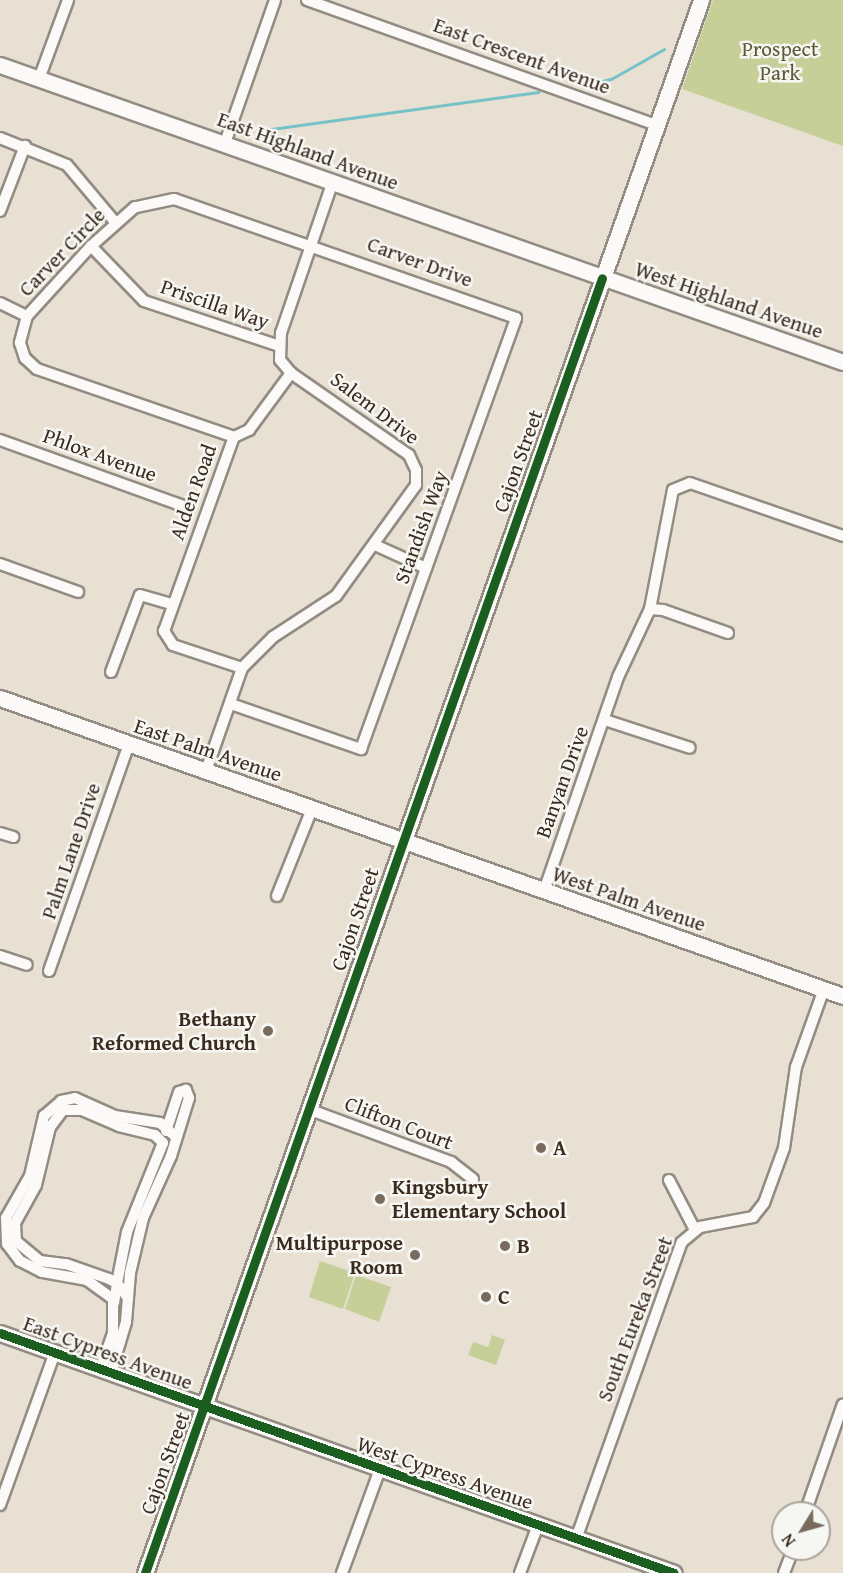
<!DOCTYPE html>
<html>
<head>
<meta charset="utf-8">
<style>
	body { margin:0 }
	#map { position:relative; width:843px; height:1573px; overflow:hidden; background:#e8e0d2; font-family:"Gentium Book Plus",serif }
	div>[style] { position:absolute }
	[style*='--x'] { left:calc(var(--x)*1px); top:calc(var(--y)*1px); width:calc(var(--w)*1px); rotate:calc(var(--a)*1deg) }
	.green>* { inset:0; background:#c6cf97 }
	.stream>* { height:3px; margin:-1.5px; padding:0 1.5px; transform-origin:1.5px; border-radius:1.5px; background:#77c2c8 }
	.roads { filter:drop-shadow(2px 0 #928c83) drop-shadow(-2px 0 #928c83) drop-shadow(0 2px #928c83) drop-shadow(0 -2px #928c83) }
	.street>* { height:10px; margin:-5px; padding:0 5px; transform-origin:5px; border-radius:5px; background:#fcfaf8 }
	.secondary>* { height:15px; margin:-7.5px; padding:0 7.5px; transform-origin:7.5px; border-radius:7.5px; background:#fcfaf8 }
	.cycleway>* { height:9px; margin:-4.5px; padding:0 4.5px; transform-origin:4.5px; border-radius:4.5px; background:#1b5e20 }
	.dots>* { width:16px; height:16px; translate:-50% -50%; box-sizing:border-box; border:3px solid #f6f6f2; border-radius:50% }
	span { translate:-50% -50%; white-space:nowrap; text-align:center; line-height:1.15; -webkit-text-stroke:5px #f6f6f2; paint-order:stroke }
	.park-label { font-size:21px; color:#5d5734 }
	.street-label { font-size:21px; color:#3b2a1e }
	.poi-label { font-size:21px; color:#3b2a1e; font-weight:700 }
	.right { translate:-100% -50%; text-align:right }
	.left { translate:0 -50%; text-align:left }
	.north { position:absolute; left:771px; top:1501px; width:60px; height:60px; box-sizing:border-box; background:#f6f6f2; border:2px solid #aba49d; border-radius:50%; rotate:233deg; font-size:16px; font-weight:700; line-height:24px; text-align:center; color:#3b2a1e }
	.north::after { content:''; display:block; margin:auto; width:21px; height:27px; background:#786a5d; clip-path:polygon(50% 0,100% 100%,50% 72%,0 100%) }
</style>
</head>
<body>
<div id="map">
	<div class="green">
		<i style="clip-path:polygon(713px 0,843px 0,843px 146px,682px 89px)"></i>
		<i style="clip-path:polygon(320px 1261px,355px 1273px,343px 1309px,309px 1297px)"></i>
		<i style="clip-path:polygon(356px 1275px,391px 1287px,379px 1322px,345px 1309px)"></i>
		<i style="clip-path:polygon(492px 1335px,505px 1340px,496px 1365px,468px 1355px,473px 1342px,488px 1347px)"></i>
	</div>
	<div class="stream">
		<i style="--x:584;--y:86;--w:28;--a:-15"></i>
		<i style="--x:611;--y:79;--w:61;--a:-29.5"></i>
		<i style="--x:264;--y:130;--w:277;--a:-7.9"></i>
	</div>
	<div class="roads">
		<div class="street">
			<i style="--x:307;--y:0;--w:372;--a:19.7"></i>
			<i style="--x:39;--y:79;--w:84;--a:-69.8"></i>
			<i style="--x:0;--y:138;--w:72;--a:21.9"></i>
			<i style="--x:67;--y:165;--w:75;--a:49.9"></i>
			<i style="--x:225;--y:143;--w:151;--a:-70.7"></i>
			<i style="--x:0;--y:211;--w:70;--a:-69"></i>
			<i style="--x:91;--y:246;--w:76;--a:46.1"></i>
			<i style="--x:144;--y:301;--w:142;--a:18.4"></i>
			<i style="--x:0;--y:303;--w:30;--a:26"></i>
			<i style="--x:0;--y:440;--w:198;--a:19.8"></i>
			<i style="--x:375;--y:545;--w:56;--a:24.3"></i>
			<i style="--x:0;--y:564;--w:83;--a:19.7"></i>
			<i style="--x:650;--y:609;--w:13;--a:4"></i>
			<i style="--x:663;--y:610;--w:69;--a:19.5"></i>
			<i style="--x:242;--y:668;--w:73;--a:-161.6"></i>
			<i style="--x:173;--y:645;--w:17;--a:-123"></i>
			<i style="--x:164;--y:631;--w:206;--a:-70.2"></i>
			<i style="--x:234;--y:437;--w:17;--a:-25"></i>
			<i style="--x:249;--y:430;--w:71;--a:-53.6"></i>
			<i style="--x:111;--y:672;--w:82;--a:-69.4"></i>
			<i style="--x:140;--y:595;--w:33;--a:16"></i>
			<i style="--x:231;--y:704;--w:138;--a:19.1"></i>
			<i style="--x:361;--y:749;--w:458;--a:-70.2"></i>
			<i style="--x:516;--y:318;--w:362;--a:-160.8"></i>
			<i style="--x:174;--y:199;--w:40;--a:168"></i>
			<i style="--x:135;--y:207;--w:59;--a:138.4"></i>
			<i style="--x:91;--y:246;--w:95;--a:132.4"></i>
			<i style="--x:27;--y:316;--w:28;--a:105"></i>
			<i style="--x:20;--y:343;--w:16;--a:72"></i>
			<i style="--x:25;--y:358;--w:16;--a:43"></i>
			<i style="--x:37;--y:369;--w:208;--a:19"></i>
			<i style="--x:605;--y:720;--w:89;--a:18.2"></i>
			<i style="--x:206;--y:771;--w:109;--a:-70.7"></i>
			<i style="--x:242;--y:668;--w:44;--a:-45"></i>
			<i style="--x:273;--y:637;--w:75;--a:-33.1"></i>
			<i style="--x:336;--y:596;--w:137;--a:-54.2"></i>
			<i style="--x:416;--y:485;--w:15;--a:-90"></i>
			<i style="--x:416;--y:470;--w:17;--a:-115"></i>
			<i style="--x:409;--y:455;--w:144;--a:-145.2"></i>
			<i style="--x:291;--y:373;--w:17;--a:-130"></i>
			<i style="--x:280;--y:360;--w:27;--a:-88"></i>
			<i style="--x:281;--y:333;--w:161;--a:-71.1"></i>
			<i style="--x:0;--y:833;--w:14;--a:17"></i>
			<i style="--x:544;--y:891;--w:226;--a:-70.9"></i>
			<i style="--x:618;--y:677;--w:75;--a:-64.8"></i>
			<i style="--x:650;--y:609;--w:121;--a:-79.1"></i>
			<i style="--x:673;--y:490;--w:18;--a:-22"></i>
			<i style="--x:690;--y:483;--w:162;--a:19.1"></i>
			<i style="--x:277;--y:896;--w:94;--a:-68.1"></i>
			<i style="--x:0;--y:956;--w:28;--a:18"></i>
			<i style="--x:49;--y:971;--w:241;--a:-70.6"></i>
			<i style="--x:308;--y:1109;--w:153;--a:20.3"></i>
			<i style="--x:451;--y:1162;--w:28;--a:38"></i>
			<i style="--x:669;--y:1180;--w:56;--a:62.5"></i>
			<i style="--x:114;--y:1303;--w:20;--a:-81"></i>
			<i style="--x:117;--y:1283;--w:52;--a:-78.9"></i>
			<i style="--x:127;--y:1232;--w:96;--a:-68"></i>
			<i style="--x:163;--y:1143;--w:11;--a:-135"></i>
			<i style="--x:155;--y:1135;--w:37;--a:-166"></i>
			<i style="--x:119;--y:1126;--w:40;--a:-156.6"></i>
			<i style="--x:82;--y:1110;--w:19;--a:180"></i>
			<i style="--x:63;--y:1110;--w:21;--a:127"></i>
			<i style="--x:50;--y:1127;--w:60;--a:103.6"></i>
			<i style="--x:36;--y:1185;--w:43;--a:118.9"></i>
			<i style="--x:15;--y:1223;--w:18;--a:87"></i>
			<i style="--x:16;--y:1241;--w:31;--a:40"></i>
			<i style="--x:40;--y:1261;--w:26;--a:7"></i>
			<i style="--x:66;--y:1264;--w:46;--a:19.2"></i>
			<i style="--x:109;--y:1279;--w:9;--a:27"></i>
			<i style="--x:117;--y:1283;--w:19;--a:54"></i>
			<i style="--x:101;--y:1368;--w:36;--a:-71"></i>
			<i style="--x:113;--y:1334;--w:35;--a:-90"></i>
			<i style="--x:113;--y:1299;--w:32;--a:-144"></i>
			<i style="--x:87;--y:1280;--w:46;--a:-169.9"></i>
			<i style="--x:42;--y:1272;--w:25;--a:-153"></i>
			<i style="--x:20;--y:1261;--w:21;--a:-127"></i>
			<i style="--x:7;--y:1244;--w:26;--a:-92"></i>
			<i style="--x:6;--y:1218;--w:48;--a:-60.3"></i>
			<i style="--x:30;--y:1176;--w:62;--a:-76.9"></i>
			<i style="--x:44;--y:1116;--w:23;--a:-41"></i>
			<i style="--x:61;--y:1101;--w:14;--a:-12"></i>
			<i style="--x:75;--y:1098;--w:44;--a:24.2"></i>
			<i style="--x:115;--y:1116;--w:46;--a:8.8"></i>
			<i style="--x:160;--y:1123;--w:21;--a:41"></i>
			<i style="--x:111;--y:1372;--w:52;--a:-73.3"></i>
			<i style="--x:126;--y:1322;--w:49;--a:-85.3"></i>
			<i style="--x:130;--y:1273;--w:57;--a:-76.7"></i>
			<i style="--x:143;--y:1218;--w:68;--a:-65.7"></i>
			<i style="--x:171;--y:1156;--w:61;--a:-72.8"></i>
			<i style="--x:189;--y:1098;--w:9;--a:-111"></i>
			<i style="--x:186;--y:1090;--w:7;--a:164"></i>
			<i style="--x:179;--y:1092;--w:41;--a:108.4"></i>
			<i style="--x:0;--y:1505;--w:163;--a:-70.2"></i>
			<i style="--x:805;--y:1513;--w:115;--a:-70.8"></i>
			<i style="--x:576;--y:1539;--w:315;--a:-70.4"></i>
			<i style="--x:682;--y:1242;--w:23;--a:-40"></i>
			<i style="--x:700;--y:1227;--w:54;--a:-10.7"></i>
			<i style="--x:753;--y:1217;--w:18;--a:-52"></i>
			<i style="--x:764;--y:1203;--w:59;--a:-70"></i>
			<i style="--x:784;--y:1148;--w:82;--a:-81.6"></i>
			<i style="--x:796;--y:1067;--w:83;--a:-70.3"></i>
			<i style="--x:342;--y:1573;--w:111;--a:-69.9"></i>
			<i style="--x:520;--y:1573;--w:51;--a:-69.4"></i>
			<i style="--x:784;--y:1573;--w:26;--a:-69"></i>
		</div>
		<div class="secondary">
			<i style="--x:0;--y:65;--w:894;--a:19.41"></i>
			<i style="--x:0;--y:698;--w:894;--a:19.47"></i>
			<i style="--x:0;--y:1333;--w:715;--a:19.6"></i>
			<i style="--x:145;--y:1573;--w:1668;--a:-70.53"></i>
		</div>
	</div>
	<div class="cycleway">
		<i style="--x:0;--y:1333;--w:715;--a:19.6"></i>
		<i style="--x:145;--y:1573;--w:1373;--a:-70.56"></i>
	</div>
	<div class="dots">
		<i style="left:268px;top:1031px;background:#786a5d"></i>
		<i style="left:541px;top:1148px;background:#786a5d"></i>
		<i style="left:380px;top:1199px;background:#786a5d"></i>
		<i style="left:505px;top:1246px;background:#786a5d"></i>
		<i style="left:415px;top:1255px;background:#786a5d"></i>
		<i style="left:486px;top:1297px;background:#786a5d"></i>
	</div>
	<div class="park-label">
		<span style="left:780px;top:61px">Prospect<br>Park</span>
	</div>
	<div class="street-label">
		<span style="left:522px;top:56px;rotate:20deg">East Crescent Avenue</span>
		<span style="left:308px;top:151px;rotate:20deg">East Highland Avenue</span>
		<span style="left:62px;top:252px;rotate:-46deg">Carver Circle</span>
		<span style="left:420px;top:262px;rotate:20deg">Carver Drive</span>
		<span style="left:729px;top:300px;rotate:19deg">West Highland Avenue</span>
		<span style="left:215px;top:304px;rotate:19deg">Priscilla Way</span>
		<span style="left:375px;top:408px;rotate:37deg">Salem Drive</span>
		<span style="left:100px;top:455px;rotate:20deg">Phlox Avenue</span>
		<span style="left:518px;top:461px;rotate:-70deg">Cajon Street</span>
		<span style="left:193px;top:492px;rotate:-70deg">Alden Road</span>
		<span style="left:421px;top:527px;rotate:-70deg">Standish Way</span>
		<span style="left:208px;top:750px;rotate:19deg">East Palm Avenue</span>
		<span style="left:562px;top:782px;rotate:-70deg">Banyan Drive</span>
		<span style="left:71px;top:851px;rotate:-71deg">Palm Lane Drive</span>
		<span style="left:629px;top:899px;rotate:19deg">West Palm Avenue</span>
		<span style="left:355px;top:919px;rotate:-71deg">Cajon Street</span>
		<span style="left:399px;top:1123px;rotate:21deg">Clifton Court</span>
		<span style="left:635px;top:1319px;rotate:-69deg">South Eureka Street</span>
		<span style="left:108px;top:1353px;rotate:20deg">East Cypress Avenue</span>
		<span style="left:165px;top:1463px;rotate:-70deg">Cajon Street</span>
		<span style="left:445px;top:1473px;rotate:19deg">West Cypress Avenue</span>
	</div>
	<div class="poi-label">
		<span class="right" style="left:256px;top:1031px">Bethany<br>Reformed Church</span>
		<span class="left" style="left:553px;top:1148px">A</span>
		<span class="left" style="left:392px;top:1199px">Kingsbury<br>Elementary School</span>
		<span class="right" style="left:403px;top:1255px">Multipurpose<br>Room</span>
		<span class="left" style="left:517px;top:1246px">B</span>
		<span class="left" style="left:498px;top:1297px">C</span>
	</div>
	<div class="north">N</div>
</div>
</body>
</html>
